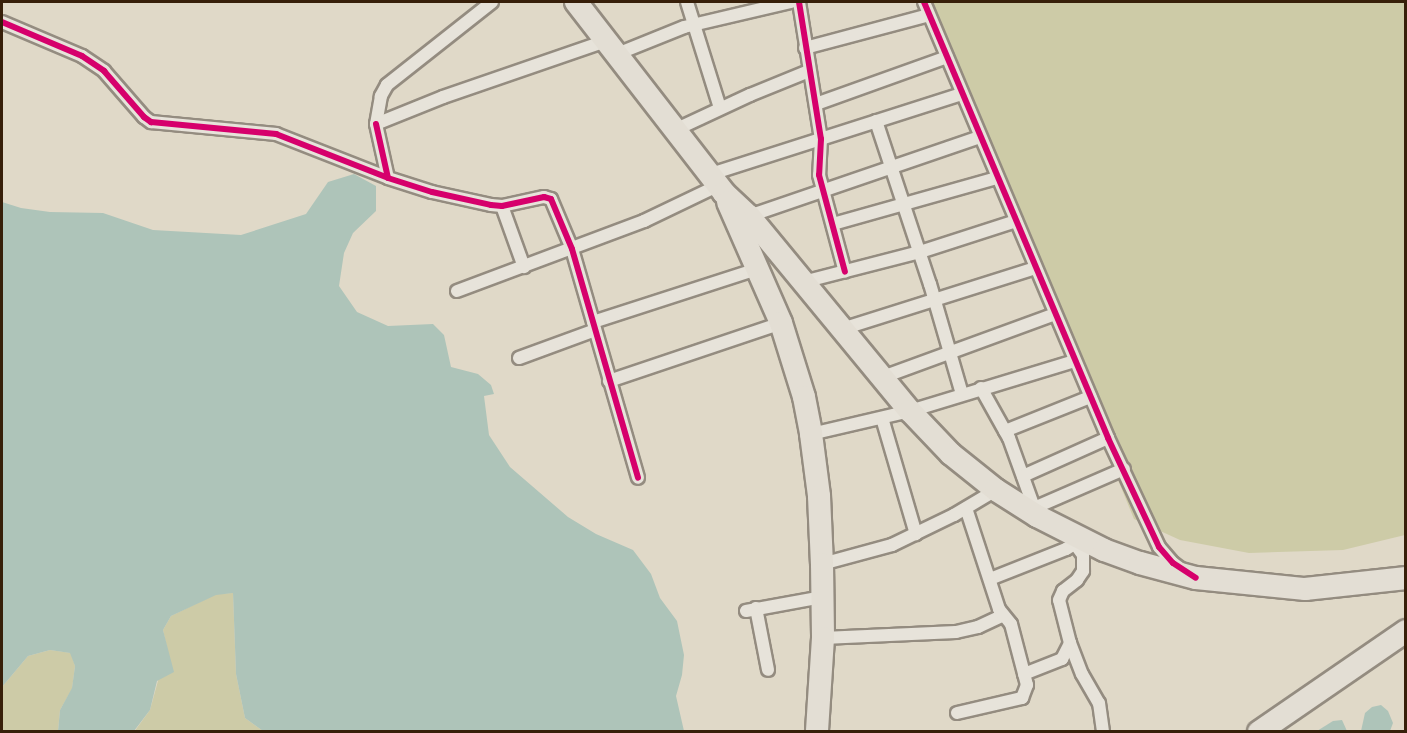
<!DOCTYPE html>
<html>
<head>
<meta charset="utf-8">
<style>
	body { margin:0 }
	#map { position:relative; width:1407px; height:733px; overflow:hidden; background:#e0d9c8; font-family:"Libre Bodoni",serif }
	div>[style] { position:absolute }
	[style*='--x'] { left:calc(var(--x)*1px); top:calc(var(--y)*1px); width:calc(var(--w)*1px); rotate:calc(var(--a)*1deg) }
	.green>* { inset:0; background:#cdcba7 }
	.water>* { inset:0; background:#aec4b9 }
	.roads { filter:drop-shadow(2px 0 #948c80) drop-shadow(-2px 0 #948c80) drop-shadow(0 2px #948c80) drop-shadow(0 -2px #948c80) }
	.street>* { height:12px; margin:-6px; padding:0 6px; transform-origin:6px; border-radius:6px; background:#e7e3da }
	.highway>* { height:22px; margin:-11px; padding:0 11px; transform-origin:11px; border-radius:11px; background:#e3ded4 }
	.cycleway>* { height:6px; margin:-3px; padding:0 3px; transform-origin:3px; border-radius:3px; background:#d6006c }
	span { translate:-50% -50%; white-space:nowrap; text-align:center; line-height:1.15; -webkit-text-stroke:5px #f1e9d4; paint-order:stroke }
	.frame { position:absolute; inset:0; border:3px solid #371f09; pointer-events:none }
</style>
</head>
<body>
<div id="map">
	<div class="green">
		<i style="clip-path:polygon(923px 2px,1405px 2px,1405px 535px,1343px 550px,1249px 553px,1180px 540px,1134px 519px)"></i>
		<i style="clip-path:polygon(233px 593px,236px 674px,245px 718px,263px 731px,134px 732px,150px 710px,167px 648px,163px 630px,171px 616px,216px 594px)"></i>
		<i style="clip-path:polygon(50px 650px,71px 653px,75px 666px,72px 689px,60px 710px,58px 731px,2px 732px,2px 687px,28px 656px)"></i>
	</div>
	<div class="water">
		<i style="clip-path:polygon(354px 174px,376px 186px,376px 211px,353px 233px,344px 253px,339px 286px,357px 312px,388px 326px,433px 324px,444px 335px,451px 367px,478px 374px,491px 385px,494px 394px,484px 396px,489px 435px,510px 467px,568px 517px,596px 534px,633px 550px,651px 574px,660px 598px,677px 621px,684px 655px,682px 675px,676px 696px,684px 731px,263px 731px,245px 718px,236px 674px,233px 593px,216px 595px,171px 616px,163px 630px,174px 672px,157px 681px,150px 710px,134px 731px,58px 731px,60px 710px,72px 688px,75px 666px,70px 653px,50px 650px,28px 656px,2px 687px,2px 202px,21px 208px,50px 212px,103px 213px,153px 230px,241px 235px,306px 214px,328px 182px)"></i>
		<i style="clip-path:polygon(1381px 705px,1388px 711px,1393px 723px,1390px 731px,1361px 731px,1365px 713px,1372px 707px)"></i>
		<i style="clip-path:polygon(1342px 720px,1347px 731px,1317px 731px,1333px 721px)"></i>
	</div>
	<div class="roads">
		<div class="street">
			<i style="--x:492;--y:2;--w:134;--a:141.7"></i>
			<i style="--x:387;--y:85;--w:13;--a:119"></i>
			<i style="--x:381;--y:96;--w:28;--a:100"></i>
			<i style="--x:376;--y:124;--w:72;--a:-21.9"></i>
			<i style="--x:443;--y:97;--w:172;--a:-19"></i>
			<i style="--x:687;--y:2;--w:111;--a:72.7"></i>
			<i style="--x:799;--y:2;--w:139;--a:80.9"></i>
			<i style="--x:821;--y:139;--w:36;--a:93"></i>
			<i style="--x:819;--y:175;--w:100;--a:75"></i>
			<i style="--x:924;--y:2;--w:473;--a:67.1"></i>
			<i style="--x:1108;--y:438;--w:120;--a:64.9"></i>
			<i style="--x:1159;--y:547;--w:21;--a:49"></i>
			<i style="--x:1173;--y:563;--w:10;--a:37"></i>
			<i style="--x:2;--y:22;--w:87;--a:23"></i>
			<i style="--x:82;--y:56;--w:27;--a:34"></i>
			<i style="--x:104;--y:71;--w:61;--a:49"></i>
			<i style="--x:144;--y:117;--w:9;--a:36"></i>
			<i style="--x:151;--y:122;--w:126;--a:5.5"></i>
			<i style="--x:276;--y:134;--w:120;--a:21.4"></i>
			<i style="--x:805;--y:48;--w:128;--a:-14.9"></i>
			<i style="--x:617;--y:54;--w:72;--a:-21.9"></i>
			<i style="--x:684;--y:27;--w:110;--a:-13.2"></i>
			<i style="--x:816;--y:104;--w:139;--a:-19.7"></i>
			<i style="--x:876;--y:121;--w:172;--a:71.7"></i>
			<i style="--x:930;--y:284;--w:115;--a:73.8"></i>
			<i style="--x:376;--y:124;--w:55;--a:77.5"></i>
			<i style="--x:388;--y:178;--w:46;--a:17.7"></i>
			<i style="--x:432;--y:192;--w:60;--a:12.4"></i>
			<i style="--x:491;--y:205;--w:11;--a:5"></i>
			<i style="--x:502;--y:206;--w:43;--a:-12.1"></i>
			<i style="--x:544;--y:197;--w:7;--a:16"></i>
			<i style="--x:551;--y:199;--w:54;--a:67.2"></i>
			<i style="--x:572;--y:249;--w:238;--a:73.9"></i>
			<i style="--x:677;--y:129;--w:81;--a:-25"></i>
			<i style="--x:750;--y:95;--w:64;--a:-22.1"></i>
			<i style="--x:711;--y:174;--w:263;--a:-17.7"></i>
			<i style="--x:502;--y:206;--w:65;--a:70.2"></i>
			<i style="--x:749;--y:216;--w:244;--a:-18.9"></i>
			<i style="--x:833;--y:224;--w:170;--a:-15.7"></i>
			<i style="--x:803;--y:282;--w:121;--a:-14.4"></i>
			<i style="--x:920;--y:252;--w:101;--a:-17.9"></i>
			<i style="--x:457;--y:291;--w:200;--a:-20.5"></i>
			<i style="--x:644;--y:221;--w:83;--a:-25.6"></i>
			<i style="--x:593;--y:322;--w:172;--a:-17.9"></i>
			<i style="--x:842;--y:329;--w:202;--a:-17.5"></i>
			<i style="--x:519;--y:358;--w:81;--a:-20.2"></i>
			<i style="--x:883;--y:377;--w:183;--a:-20.1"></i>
			<i style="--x:609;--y:381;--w:182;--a:-18.6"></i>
			<i style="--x:981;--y:388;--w:57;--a:60.8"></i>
			<i style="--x:1009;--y:438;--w:80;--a:70.2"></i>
			<i style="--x:882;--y:418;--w:121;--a:73.7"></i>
			<i style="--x:1005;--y:431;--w:92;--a:-21.8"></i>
			<i style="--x:811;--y:434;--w:102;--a:-13.1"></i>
			<i style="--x:910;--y:411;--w:172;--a:-16.9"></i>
			<i style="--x:1023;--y:476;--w:93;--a:-24.1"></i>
			<i style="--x:1034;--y:508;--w:98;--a:-23.4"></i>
			<i style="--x:822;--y:564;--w:73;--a:-15.2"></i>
			<i style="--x:892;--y:545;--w:69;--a:-25.8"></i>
			<i style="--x:954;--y:515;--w:49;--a:-30.8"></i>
			<i style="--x:990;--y:579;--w:82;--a:-21.5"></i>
			<i style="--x:1066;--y:549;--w:17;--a:-31"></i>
			<i style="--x:756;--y:608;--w:63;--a:79"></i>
			<i style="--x:746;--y:611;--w:77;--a:-10.4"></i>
			<i style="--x:823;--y:638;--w:133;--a:-2.6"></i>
			<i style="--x:956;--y:632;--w:23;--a:-13"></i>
			<i style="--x:978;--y:627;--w:26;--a:-25"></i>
			<i style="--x:1070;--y:643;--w:33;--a:69"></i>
			<i style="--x:1082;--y:674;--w:34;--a:60"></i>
			<i style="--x:1099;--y:703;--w:29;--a:82"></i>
			<i style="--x:1024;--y:674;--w:41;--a:-21.5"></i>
			<i style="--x:1062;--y:659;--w:18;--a:-63"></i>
			<i style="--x:1070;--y:643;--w:44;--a:-104.3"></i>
			<i style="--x:1059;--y:600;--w:10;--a:-66"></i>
			<i style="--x:1063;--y:591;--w:18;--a:-38"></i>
			<i style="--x:1077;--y:580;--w:11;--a:-56"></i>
			<i style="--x:1083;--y:571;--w:16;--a:-90"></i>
			<i style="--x:1083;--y:555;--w:14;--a:-126"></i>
			<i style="--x:957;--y:713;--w:67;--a:-13"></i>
			<i style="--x:1022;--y:698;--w:14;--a:-69"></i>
			<i style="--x:1027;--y:685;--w:63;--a:-104.7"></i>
			<i style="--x:1011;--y:624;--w:19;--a:-129"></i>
			<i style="--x:999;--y:609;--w:106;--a:-108.1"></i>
		</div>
		<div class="highway">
			<i style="--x:576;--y:2;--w:242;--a:52.2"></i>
			<i style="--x:724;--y:193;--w:34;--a:43"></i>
			<i style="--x:749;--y:216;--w:253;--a:50.5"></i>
			<i style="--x:910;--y:411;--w:59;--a:46.4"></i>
			<i style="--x:951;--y:454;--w:58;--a:38.7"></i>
			<i style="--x:996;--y:490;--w:49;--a:32.4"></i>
			<i style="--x:1037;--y:516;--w:75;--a:26.9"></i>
			<i style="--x:1104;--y:550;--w:38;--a:20"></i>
			<i style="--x:1140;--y:563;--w:58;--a:15"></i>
			<i style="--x:1196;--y:578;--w:110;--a:5.8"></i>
			<i style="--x:1305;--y:589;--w:102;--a:-6.2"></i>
			<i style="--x:728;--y:202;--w:132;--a:66.3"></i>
			<i style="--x:781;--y:323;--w:77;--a:72.7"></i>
			<i style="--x:804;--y:397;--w:38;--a:79"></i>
			<i style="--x:811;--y:434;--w:63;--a:82.6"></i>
			<i style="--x:819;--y:496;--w:68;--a:87.5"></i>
			<i style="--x:822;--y:564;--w:74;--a:89.2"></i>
			<i style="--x:823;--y:638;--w:94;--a:93.7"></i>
			<i style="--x:1259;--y:732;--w:178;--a:-34.5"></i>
		</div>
	</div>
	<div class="cycleway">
		<i style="--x:799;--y:2;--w:139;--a:80.9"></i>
		<i style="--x:821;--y:139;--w:36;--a:93"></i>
		<i style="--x:819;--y:175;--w:100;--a:75"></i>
		<i style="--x:924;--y:2;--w:473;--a:67.1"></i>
		<i style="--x:1108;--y:438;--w:120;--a:64.9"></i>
		<i style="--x:1159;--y:547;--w:21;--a:49"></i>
		<i style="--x:1173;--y:563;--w:27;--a:33"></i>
		<i style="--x:2;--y:22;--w:87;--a:23"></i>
		<i style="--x:82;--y:56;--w:27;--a:34"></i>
		<i style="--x:104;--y:71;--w:61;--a:49"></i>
		<i style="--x:144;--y:117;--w:9;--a:36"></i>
		<i style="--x:151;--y:122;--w:126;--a:5.5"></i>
		<i style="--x:276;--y:134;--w:120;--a:21.4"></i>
		<i style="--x:376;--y:124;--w:55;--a:77.5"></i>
		<i style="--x:388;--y:178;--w:46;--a:17.7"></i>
		<i style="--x:432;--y:192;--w:60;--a:12.4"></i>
		<i style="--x:491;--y:205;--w:11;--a:5"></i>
		<i style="--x:502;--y:206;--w:43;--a:-12.1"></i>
		<i style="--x:544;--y:197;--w:7;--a:16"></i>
		<i style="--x:551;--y:199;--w:54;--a:67.2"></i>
		<i style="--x:572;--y:249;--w:238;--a:73.9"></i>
	</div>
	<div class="frame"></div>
</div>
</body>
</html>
